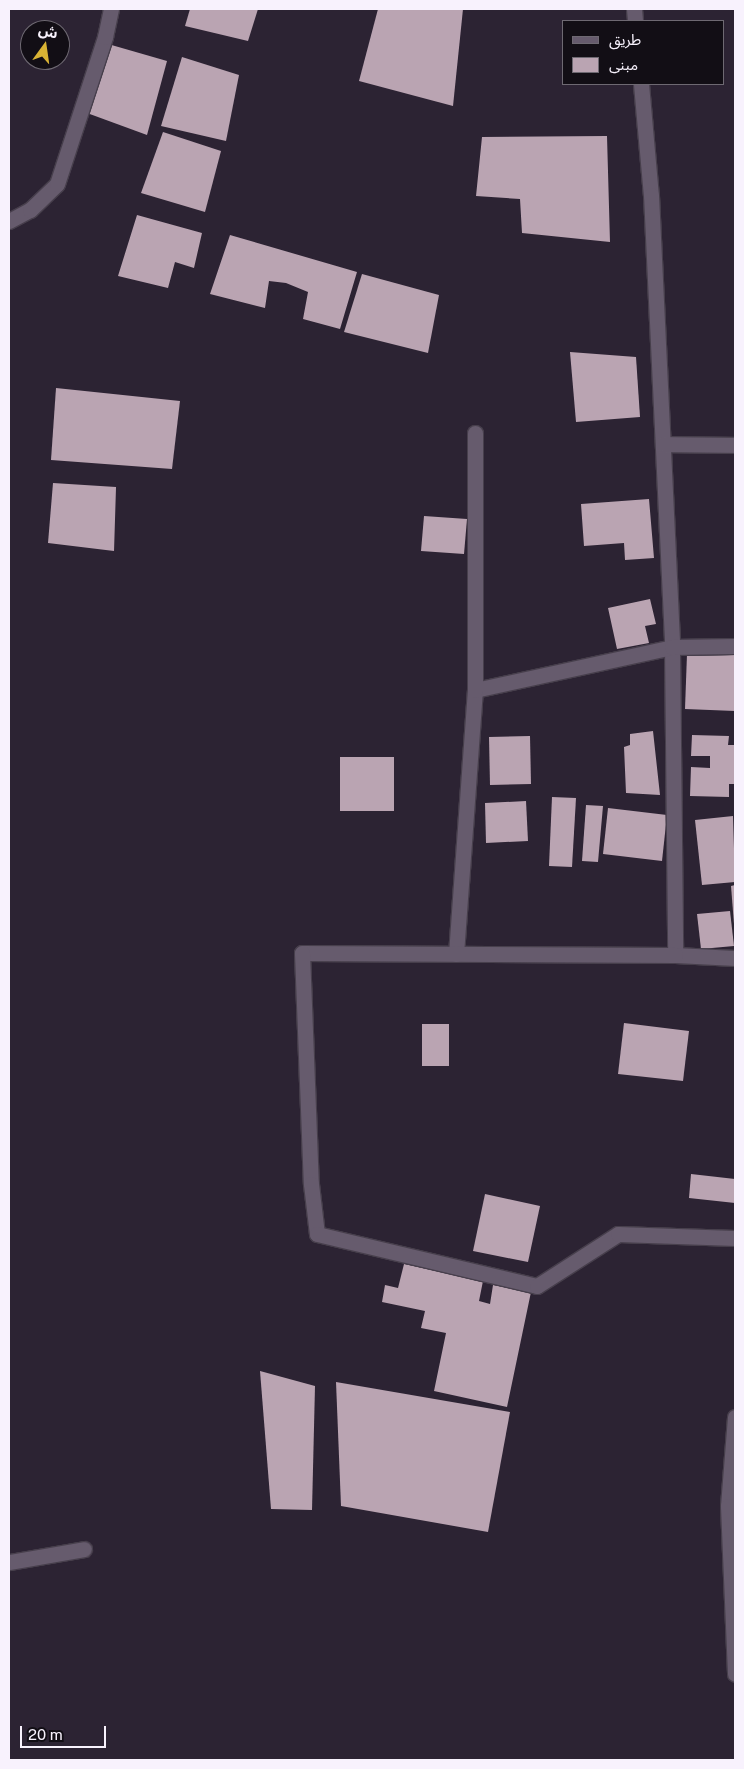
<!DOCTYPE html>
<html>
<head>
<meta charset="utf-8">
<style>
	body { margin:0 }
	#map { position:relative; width:744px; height:1769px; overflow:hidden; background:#2c2333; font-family:"Public Sans","Noto Sans Arabic",sans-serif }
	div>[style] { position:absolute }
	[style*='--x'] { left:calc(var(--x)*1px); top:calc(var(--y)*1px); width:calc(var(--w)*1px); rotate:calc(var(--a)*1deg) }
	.building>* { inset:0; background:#baa4b2 }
	.roads { filter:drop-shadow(1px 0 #473f4c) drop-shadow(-1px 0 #473f4c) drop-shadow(0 1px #473f4c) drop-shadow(0 -1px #473f4c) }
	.street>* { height:15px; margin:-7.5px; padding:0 7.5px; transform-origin:7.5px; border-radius:7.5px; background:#665b6d }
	span { translate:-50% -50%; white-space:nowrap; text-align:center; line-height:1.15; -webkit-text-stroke:5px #120e15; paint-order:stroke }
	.frame { position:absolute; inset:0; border:10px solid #f8f2fd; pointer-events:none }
	.legend { position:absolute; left:562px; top:20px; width:162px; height:65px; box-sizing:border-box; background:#120e15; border:1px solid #6e6972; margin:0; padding:6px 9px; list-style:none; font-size:15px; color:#f8f2fd }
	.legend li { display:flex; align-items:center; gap:10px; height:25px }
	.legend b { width:25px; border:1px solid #6e6972 }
	.north { position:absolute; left:20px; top:20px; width:50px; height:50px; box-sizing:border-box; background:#120e15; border:1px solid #6e6972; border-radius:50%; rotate:14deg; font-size:14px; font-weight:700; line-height:20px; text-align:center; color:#f8f2fd }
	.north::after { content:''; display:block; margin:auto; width:18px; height:22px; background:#d9b334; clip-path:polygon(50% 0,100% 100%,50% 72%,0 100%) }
	.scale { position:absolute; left:20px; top:1726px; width:86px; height:22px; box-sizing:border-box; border:2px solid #f8f2fd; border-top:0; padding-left:6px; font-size:15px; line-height:18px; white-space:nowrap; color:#f8f2fd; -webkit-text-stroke:4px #120e15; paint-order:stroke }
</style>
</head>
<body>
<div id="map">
	<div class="building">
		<i style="clip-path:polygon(190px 9px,258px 9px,248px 41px,185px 26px)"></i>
		<i style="clip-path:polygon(378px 9px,463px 9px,453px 106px,359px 81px)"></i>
		<i style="clip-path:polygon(108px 44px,167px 61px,147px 135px,87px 113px)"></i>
		<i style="clip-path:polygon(182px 57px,239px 75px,226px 141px,161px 126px)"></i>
		<i style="clip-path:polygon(163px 132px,221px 151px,205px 212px,141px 193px)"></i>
		<i style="clip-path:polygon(607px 136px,610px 242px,522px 233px,520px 199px,476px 196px,482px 137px)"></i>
		<i style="clip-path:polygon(137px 215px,202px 233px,194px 268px,175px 262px,168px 288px,118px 276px)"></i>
		<i style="clip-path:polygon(230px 235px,357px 272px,340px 329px,303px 319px,308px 292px,286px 283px,269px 281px,265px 308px,210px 294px)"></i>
		<i style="clip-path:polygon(362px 274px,439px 295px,428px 353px,344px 332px)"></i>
		<i style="clip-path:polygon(570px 352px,636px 357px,640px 417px,576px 422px)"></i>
		<i style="clip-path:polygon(56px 388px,180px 401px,172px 469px,51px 460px)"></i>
		<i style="clip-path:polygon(53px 483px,116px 487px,114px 551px,48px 543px)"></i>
		<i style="clip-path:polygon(649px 499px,654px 558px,625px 560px,624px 543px,584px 546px,581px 504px)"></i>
		<i style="clip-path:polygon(424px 516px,467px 519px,464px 554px,421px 551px)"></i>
		<i style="clip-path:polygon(650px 599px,656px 624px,645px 626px,649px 643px,617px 649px,608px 608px)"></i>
		<i style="clip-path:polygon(687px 654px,735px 655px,735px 711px,685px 709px)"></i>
		<i style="clip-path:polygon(653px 731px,660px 795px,626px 793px,624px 747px,630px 745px,630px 734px)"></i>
		<i style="clip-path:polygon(692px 735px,729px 736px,728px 745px,735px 745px,735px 784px,729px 784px,729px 797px,690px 796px,691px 767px,710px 768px,710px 756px,691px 756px)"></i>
		<i style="clip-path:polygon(530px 736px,531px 784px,490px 785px,489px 737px)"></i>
		<i style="clip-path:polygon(340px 757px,394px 757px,394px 811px,340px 811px)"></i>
		<i style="clip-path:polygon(552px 797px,576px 798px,572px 867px,549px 866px)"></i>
		<i style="clip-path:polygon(526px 801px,528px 841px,486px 843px,485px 803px)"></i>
		<i style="clip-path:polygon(586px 805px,603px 806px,598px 862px,582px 861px)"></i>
		<i style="clip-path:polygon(608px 808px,667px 815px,662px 861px,603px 854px)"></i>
		<i style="clip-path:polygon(733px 816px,735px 882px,702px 885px,695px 820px)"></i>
		<i style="clip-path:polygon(735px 885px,735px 924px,734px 924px,731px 886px)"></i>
		<i style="clip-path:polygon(730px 911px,734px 946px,701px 949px,697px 914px)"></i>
		<i style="clip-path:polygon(624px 1023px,689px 1031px,683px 1081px,618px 1074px)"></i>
		<i style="clip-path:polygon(422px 1024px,449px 1024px,449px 1066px,422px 1066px)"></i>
		<i style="clip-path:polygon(691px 1174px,735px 1179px,735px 1203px,689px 1198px)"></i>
		<i style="clip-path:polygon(485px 1194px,540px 1206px,528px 1262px,473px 1251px)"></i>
		<i style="clip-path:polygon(404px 1264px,483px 1281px,479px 1301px,490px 1304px,493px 1285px,531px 1292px,507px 1407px,434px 1391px,446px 1333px,421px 1328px,425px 1311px,382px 1302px,385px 1285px,398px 1288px)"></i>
		<i style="clip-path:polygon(260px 1371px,315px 1386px,312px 1510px,271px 1509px)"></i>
		<i style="clip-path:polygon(336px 1382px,510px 1412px,488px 1532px,341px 1506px)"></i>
	</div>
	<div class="roads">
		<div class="street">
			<i style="--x:634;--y:9;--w:12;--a:85"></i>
			<i style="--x:641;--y:84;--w:111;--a:84.9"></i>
			<i style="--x:651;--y:195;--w:452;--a:87.3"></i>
			<i style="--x:672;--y:647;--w:308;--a:89.4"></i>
			<i style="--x:9;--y:221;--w:24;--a:-28"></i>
			<i style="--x:30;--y:210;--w:37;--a:-44"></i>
			<i style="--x:57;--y:184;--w:155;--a:-71.9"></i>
			<i style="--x:105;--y:37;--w:29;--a:-78"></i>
			<i style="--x:663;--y:444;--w:72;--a:0.8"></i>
			<i style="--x:475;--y:690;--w:202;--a:-12.3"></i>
			<i style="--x:672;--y:647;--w:63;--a:-0.9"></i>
			<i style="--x:456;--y:954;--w:265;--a:-85.9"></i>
			<i style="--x:475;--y:690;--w:257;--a:-90"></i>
			<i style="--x:735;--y:958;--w:60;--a:-177.1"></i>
			<i style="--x:675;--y:955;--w:373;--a:-179.7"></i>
			<i style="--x:302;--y:953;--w:231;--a:87.8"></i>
			<i style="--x:311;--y:1184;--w:50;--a:83.2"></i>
			<i style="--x:317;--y:1234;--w:226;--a:13.3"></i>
			<i style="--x:537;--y:1286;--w:96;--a:-32.7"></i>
			<i style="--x:618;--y:1234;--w:117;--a:2"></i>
			<i style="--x:735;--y:1417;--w:89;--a:94.5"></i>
			<i style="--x:728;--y:1506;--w:168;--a:87.6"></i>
			<i style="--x:9;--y:1562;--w:76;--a:-9.8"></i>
		</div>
	</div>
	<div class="frame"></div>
	<ul class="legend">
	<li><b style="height:6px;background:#665b6d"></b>طريق</li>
	<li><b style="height:14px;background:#baa4b2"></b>مبنى</li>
	</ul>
	<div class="north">ش</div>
	<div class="scale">20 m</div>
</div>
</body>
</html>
